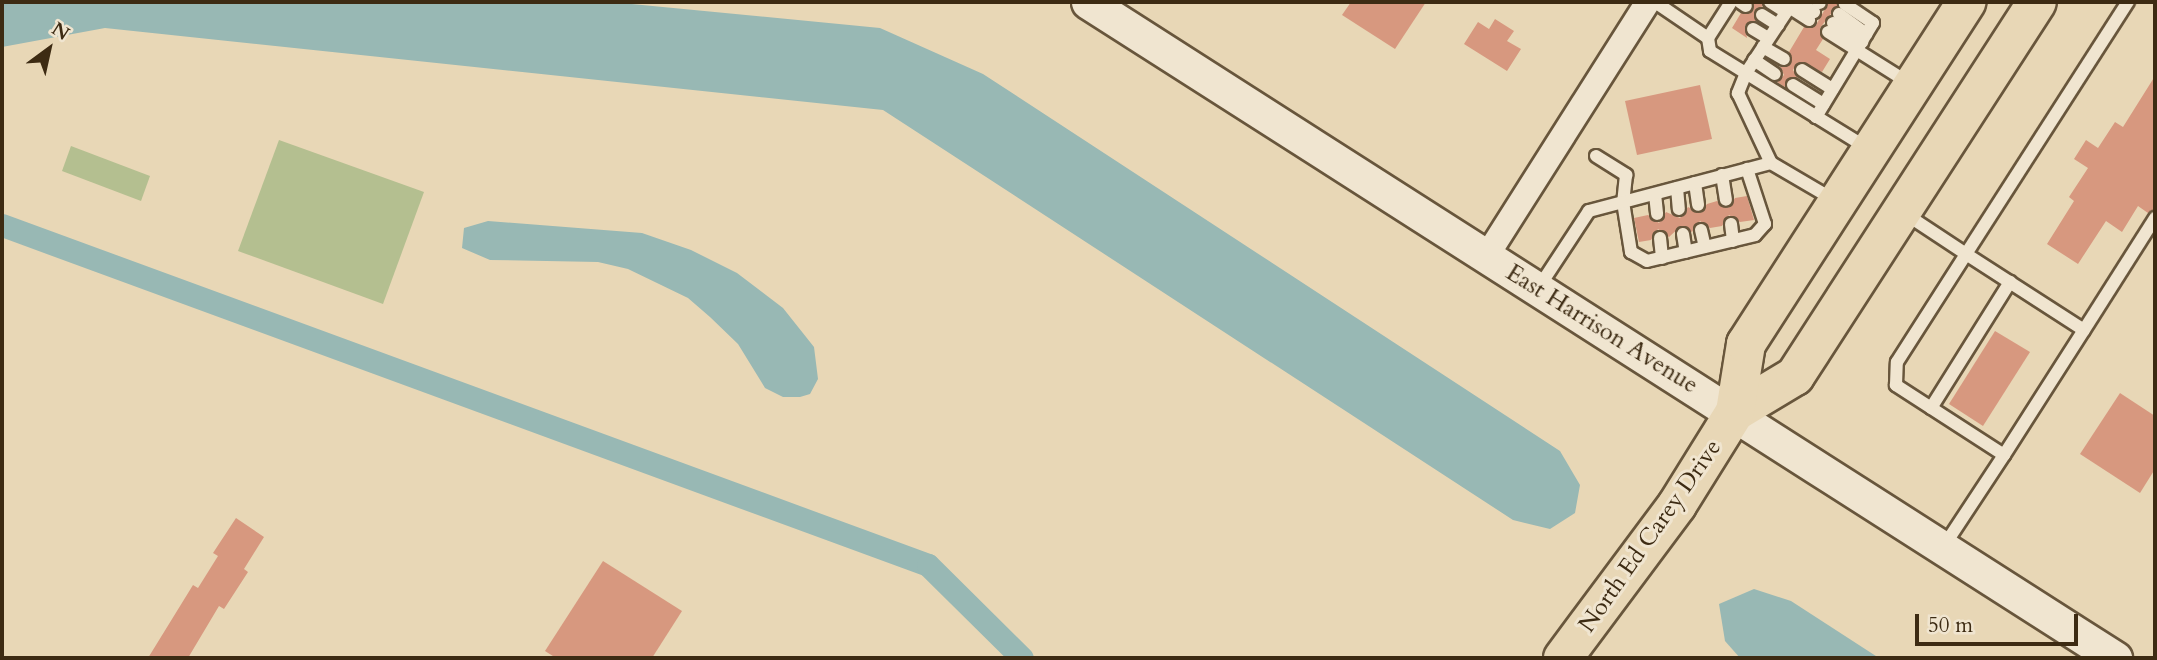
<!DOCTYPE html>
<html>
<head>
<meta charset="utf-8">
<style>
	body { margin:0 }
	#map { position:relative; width:2157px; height:660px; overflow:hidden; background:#e8d7b6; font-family:Cardo,serif }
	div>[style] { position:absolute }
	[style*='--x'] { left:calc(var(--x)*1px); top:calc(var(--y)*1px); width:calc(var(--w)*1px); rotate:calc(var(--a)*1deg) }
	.green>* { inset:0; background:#b4bf90 }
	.water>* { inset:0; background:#98b8b4 }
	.canal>* { height:23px; margin:-11.5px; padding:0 11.5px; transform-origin:11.5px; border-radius:11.5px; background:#98b8b4 }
	.building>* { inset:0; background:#d7987f }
	.roads { filter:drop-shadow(2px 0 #68563c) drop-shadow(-2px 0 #68563c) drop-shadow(0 2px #68563c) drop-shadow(0 -2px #68563c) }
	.lane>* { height:12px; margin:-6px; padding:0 6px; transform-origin:6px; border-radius:6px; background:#f0e5d0 }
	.street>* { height:24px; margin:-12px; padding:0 12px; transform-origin:12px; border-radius:12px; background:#f0e5d0 }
	.secondary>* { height:33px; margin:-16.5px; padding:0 16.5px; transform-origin:16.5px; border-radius:16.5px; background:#f0e5d0 }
	.primary>* { height:38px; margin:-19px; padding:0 19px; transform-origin:19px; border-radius:19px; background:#e8d7b6 }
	span { translate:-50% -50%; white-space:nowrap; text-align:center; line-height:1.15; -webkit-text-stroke:6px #f0e5d0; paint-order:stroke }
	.street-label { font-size:24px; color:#3d2b13 }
	.frame { position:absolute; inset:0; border:4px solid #3d2b13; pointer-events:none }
	.north { position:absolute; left:14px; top:14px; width:70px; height:70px; -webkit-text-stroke:5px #f0e5d0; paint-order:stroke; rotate:33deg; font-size:19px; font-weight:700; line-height:28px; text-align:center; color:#3d2b13 }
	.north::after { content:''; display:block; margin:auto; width:24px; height:32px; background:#3d2b13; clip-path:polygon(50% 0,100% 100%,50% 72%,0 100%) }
	.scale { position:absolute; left:1915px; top:614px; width:163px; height:32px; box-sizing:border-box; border:4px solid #3d2b13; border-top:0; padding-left:9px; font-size:21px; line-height:24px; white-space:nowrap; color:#3d2b13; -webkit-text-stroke:5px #f0e5d0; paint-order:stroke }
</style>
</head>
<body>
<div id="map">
	<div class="green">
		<i style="clip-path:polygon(279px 140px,424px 192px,383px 304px,238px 251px)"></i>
		<i style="clip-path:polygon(71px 146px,150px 176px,141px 201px,62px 171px)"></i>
	</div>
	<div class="water">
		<i style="clip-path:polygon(2px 2px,611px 2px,880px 28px,983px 74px,1560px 451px,1580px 485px,1575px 513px,1550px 529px,1513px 520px,883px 110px,105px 28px,2px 47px)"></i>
		<i style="clip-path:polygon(488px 221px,642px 233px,691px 250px,737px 273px,783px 308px,814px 347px,818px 379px,810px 394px,800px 397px,783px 397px,765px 388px,738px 344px,710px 317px,688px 298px,628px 269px,598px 262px,490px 260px,462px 248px,464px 228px)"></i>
		<i style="clip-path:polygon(1754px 589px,1791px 601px,1879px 658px,1740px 658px,1725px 641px,1719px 604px)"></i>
	</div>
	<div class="canal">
		<i style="--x:2;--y:225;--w:986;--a:20.16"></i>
		<i style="--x:928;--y:565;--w:132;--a:44.7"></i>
	</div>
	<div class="building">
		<i style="clip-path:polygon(1351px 2px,1426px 2px,1395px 49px,1342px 15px)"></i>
		<i style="clip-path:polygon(1754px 2px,1761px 2px,1763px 6px,1754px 11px,1756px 21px,1745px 25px,1747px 38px,1732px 28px,1741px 13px,1753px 11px)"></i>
		<i style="clip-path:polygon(1829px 2px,1837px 2px,1837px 6px,1820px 28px,1823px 39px,1816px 50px,1830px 59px,1822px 72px,1797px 63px,1793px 70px,1798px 78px,1788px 78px,1785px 87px,1777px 82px,1784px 75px,1780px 67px,1791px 64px,1789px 52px,1804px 27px,1816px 25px)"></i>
		<i style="clip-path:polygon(1495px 19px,1514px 31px,1507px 41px,1521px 49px,1507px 71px,1464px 44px,1478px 22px,1489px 29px)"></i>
		<i style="clip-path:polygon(2155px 76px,2155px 209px,2148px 213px,2138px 206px,2122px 232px,2106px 221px,2078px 264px,2047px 244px,2074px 201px,2069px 197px,2088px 168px,2074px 159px,2086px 140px,2098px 148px,2115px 122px,2123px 127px)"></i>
		<i style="clip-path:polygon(1700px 85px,1712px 139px,1637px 155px,1625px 101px)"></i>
		<i style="clip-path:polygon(1747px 196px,1754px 220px,1740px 222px,1729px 215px,1722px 226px,1710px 228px,1700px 221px,1692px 232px,1681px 226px,1669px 237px,1658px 229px,1651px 240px,1639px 242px,1634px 218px,1648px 215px,1659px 223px,1666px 212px,1680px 218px,1688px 207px,1700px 213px,1707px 204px,1717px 201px,1728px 208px,1735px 198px)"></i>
		<i style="clip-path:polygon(1995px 331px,2030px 352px,1983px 426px,1949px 404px)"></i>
		<i style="clip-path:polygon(2120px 393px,2155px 416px,2155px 469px,2140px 493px,2080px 454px)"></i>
		<i style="clip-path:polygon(236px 518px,264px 537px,244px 569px,248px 572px,224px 609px,219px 606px,188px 658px,148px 658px,193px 585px,198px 588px,218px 556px,213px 553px)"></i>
		<i style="clip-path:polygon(603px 561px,682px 611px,652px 658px,556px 658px,545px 651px)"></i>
	</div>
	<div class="roads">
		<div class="lane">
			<i style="--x:1655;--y:2;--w:64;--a:34.2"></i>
			<i style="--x:1708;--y:38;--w:13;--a:81"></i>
			<i style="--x:1710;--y:51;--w:185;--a:31.7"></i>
			<i style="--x:1740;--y:2;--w:7;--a:34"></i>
			<i style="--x:1770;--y:2;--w:19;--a:32"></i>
			<i style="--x:1793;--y:2;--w:85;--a:123.5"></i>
			<i style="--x:1746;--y:73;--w:22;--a:112"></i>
			<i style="--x:1738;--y:93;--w:77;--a:64.8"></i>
			<i style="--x:1771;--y:163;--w:73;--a:30.4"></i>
			<i style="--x:1798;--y:2;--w:19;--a:32"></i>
			<i style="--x:1818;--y:2;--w:2;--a:27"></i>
			<i style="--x:1789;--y:7;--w:24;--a:33"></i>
			<i style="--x:1839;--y:14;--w:34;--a:36"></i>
			<i style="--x:1762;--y:15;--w:19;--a:32"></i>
			<i style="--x:1833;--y:23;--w:35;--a:33"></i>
			<i style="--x:1753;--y:29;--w:17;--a:31"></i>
			<i style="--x:1828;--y:32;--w:96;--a:32.2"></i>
			<i style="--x:1708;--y:38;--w:43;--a:-57.4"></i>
			<i style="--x:1763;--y:47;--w:24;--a:30"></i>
			<i style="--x:1754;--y:60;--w:25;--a:34"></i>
			<i style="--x:1802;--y:70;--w:36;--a:32"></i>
			<i style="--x:1793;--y:85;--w:36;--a:32"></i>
			<i style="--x:1816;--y:117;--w:110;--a:-58.8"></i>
			<i style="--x:1873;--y:23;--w:34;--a:-146"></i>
			<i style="--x:1596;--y:156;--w:36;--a:32"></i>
			<i style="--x:1626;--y:175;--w:27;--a:96"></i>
			<i style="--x:1623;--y:202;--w:51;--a:80.9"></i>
			<i style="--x:1631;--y:252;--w:18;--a:29"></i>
			<i style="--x:1647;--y:261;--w:111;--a:-13.5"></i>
			<i style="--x:1755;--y:235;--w:15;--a:-48"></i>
			<i style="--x:1765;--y:224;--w:58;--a:-108.1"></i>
			<i style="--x:1722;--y:175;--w:25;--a:81"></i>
			<i style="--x:1695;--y:183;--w:22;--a:82"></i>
			<i style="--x:1677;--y:188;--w:21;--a:85"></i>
			<i style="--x:1655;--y:194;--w:20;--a:84"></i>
			<i style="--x:1904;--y:213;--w:74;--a:33.5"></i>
			<i style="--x:1966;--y:254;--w:300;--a:-57.3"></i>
			<i style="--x:1731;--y:224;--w:17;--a:83"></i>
			<i style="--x:1701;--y:230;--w:17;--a:77"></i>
			<i style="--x:1683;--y:234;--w:18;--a:81"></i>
			<i style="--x:1660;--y:238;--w:20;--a:84"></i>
			<i style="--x:1539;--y:287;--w:91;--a:-56.7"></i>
			<i style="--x:1589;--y:211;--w:188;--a:-14.8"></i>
			<i style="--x:1931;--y:408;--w:149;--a:-57.9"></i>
			<i style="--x:2004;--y:455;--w:148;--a:-57.4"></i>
			<i style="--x:1944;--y:546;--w:109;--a:-56.6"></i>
			<i style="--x:2004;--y:455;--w:129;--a:-147.1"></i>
			<i style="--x:1896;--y:385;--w:23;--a:-88"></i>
			<i style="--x:1897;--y:362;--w:128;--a:-57.4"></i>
			<i style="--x:1966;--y:254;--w:140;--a:32.8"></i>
			<i style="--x:2084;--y:330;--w:133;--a:-57.6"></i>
		</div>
		<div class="street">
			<i style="--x:1486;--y:257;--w:302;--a:-57.6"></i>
		</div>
		<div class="secondary">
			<i style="--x:1088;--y:2;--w:1219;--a:32.57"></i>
		</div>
		<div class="primary">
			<i style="--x:1735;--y:412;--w:70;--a:-31"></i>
			<i style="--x:1795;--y:376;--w:445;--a:-57.1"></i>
			<i style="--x:1563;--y:658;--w:191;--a:-53.3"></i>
			<i style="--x:1677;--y:505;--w:110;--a:-58.1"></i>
			<i style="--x:1735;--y:412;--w:69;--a:-80.8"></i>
			<i style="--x:1746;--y:344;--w:407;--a:-57.2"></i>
		</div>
	</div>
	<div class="street-label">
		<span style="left:1602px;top:329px;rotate:32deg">East Harrison Avenue</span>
		<span style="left:1650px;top:536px;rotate:-55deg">North Ed Carey Drive</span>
	</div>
	<div class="frame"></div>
	<div class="north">N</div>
	<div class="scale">50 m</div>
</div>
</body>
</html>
